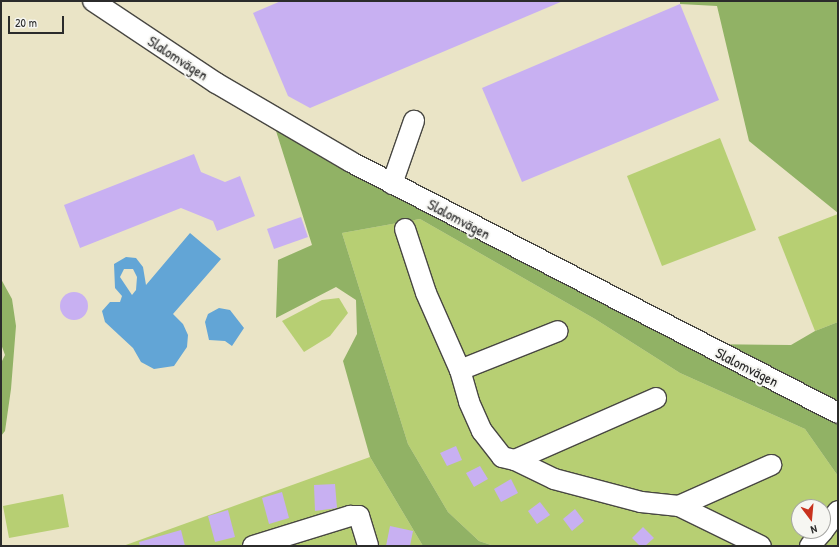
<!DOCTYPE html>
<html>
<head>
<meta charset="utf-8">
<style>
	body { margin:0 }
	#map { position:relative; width:839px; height:547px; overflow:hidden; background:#eae4c6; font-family:"Patrick Hand",sans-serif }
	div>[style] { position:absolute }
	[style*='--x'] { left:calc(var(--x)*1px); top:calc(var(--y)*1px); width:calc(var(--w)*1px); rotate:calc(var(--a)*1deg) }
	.green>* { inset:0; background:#b7cf73 }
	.forest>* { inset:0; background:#91b265 }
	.water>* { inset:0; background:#62a5d6 }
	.building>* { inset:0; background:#c8b0f2 }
	.round { border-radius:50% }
	.roads { filter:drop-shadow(1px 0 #484742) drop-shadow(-1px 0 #484742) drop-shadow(0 1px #484742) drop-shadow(0 -1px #484742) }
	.minor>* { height:20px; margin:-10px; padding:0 10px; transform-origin:10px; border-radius:10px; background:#fff }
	span { translate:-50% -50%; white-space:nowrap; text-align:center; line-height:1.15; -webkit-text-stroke:4px #f6f6f2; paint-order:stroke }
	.street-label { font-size:15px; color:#2b2b2b }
	.frame { position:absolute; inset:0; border:2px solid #2b2b2b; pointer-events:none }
	.north { position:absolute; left:791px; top:499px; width:40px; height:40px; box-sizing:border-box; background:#f6f6f2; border:1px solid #a5a5a2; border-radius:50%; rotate:164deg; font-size:11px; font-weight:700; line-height:16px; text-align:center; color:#2b2b2b }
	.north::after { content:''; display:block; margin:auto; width:14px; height:18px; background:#c8321e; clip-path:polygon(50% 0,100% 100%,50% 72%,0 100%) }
	.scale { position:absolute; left:8px; top:16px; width:56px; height:18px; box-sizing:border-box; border:2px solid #2b2b2b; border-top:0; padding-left:5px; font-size:12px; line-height:14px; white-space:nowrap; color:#2b2b2b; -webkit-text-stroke:3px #f6f6f2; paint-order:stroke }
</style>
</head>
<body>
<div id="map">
	<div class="green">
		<i style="clip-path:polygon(720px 138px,756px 230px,662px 266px,627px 176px)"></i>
		<i style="clip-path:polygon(838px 214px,838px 322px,815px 331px,778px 237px)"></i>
		<i style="clip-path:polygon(evenodd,420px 219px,595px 319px,680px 373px,805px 429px,838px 476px,838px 546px,494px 546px,479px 541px,448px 512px,408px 444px,342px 233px,420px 219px,799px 507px,823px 507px,823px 531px,799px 531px,799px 507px)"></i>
		<i style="clip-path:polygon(339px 298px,348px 313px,330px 336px,304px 352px,282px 321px,322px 300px)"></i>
		<i style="clip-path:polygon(370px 457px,423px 546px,123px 546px)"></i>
		<i style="clip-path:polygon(63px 494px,69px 527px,9px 538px,3px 506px)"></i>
	</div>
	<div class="forest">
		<i style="clip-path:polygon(680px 1px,838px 1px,838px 213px,749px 141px,717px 6px,680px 4px)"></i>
		<i style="clip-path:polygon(271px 115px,701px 344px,791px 345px,815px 331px,838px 322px,838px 476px,805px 429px,680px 373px,595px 319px,420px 219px,342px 233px,408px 444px,448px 512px,479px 541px,494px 546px,423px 546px,370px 457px,343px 361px,357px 334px,356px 300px,336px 287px,276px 318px,278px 260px,312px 245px)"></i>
		<i style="clip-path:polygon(1px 279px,12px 299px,16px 326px,11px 389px,5px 431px,1px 436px,1px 363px,5px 355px,1px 344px)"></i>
	</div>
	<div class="water">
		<i style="clip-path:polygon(evenodd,190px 233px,221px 259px,173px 314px,183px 324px,188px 335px,187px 347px,174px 366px,154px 369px,141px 362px,133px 348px,105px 322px,102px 311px,110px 302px,120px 302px,122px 296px,115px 288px,114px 264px,126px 257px,136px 258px,143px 267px,146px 285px,190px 233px,124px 269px,133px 269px,137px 277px,136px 290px,132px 295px,120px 277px,124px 269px)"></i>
		<i style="clip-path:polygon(219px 308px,230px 310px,244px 328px,232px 346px,225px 341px,209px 340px,205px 322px,208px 314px)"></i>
	</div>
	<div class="building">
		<i style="clip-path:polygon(281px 1px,563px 1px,310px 108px,288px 96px,253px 13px)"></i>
		<i style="clip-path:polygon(680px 4px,719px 100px,522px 182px,482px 88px)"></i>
		<i style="clip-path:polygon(194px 154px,201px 172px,225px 182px,240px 176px,255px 216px,217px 231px,213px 221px,181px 208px,80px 248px,64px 205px)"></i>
		<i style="clip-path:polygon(301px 217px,308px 237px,274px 249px,267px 229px)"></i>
		<i class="round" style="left:60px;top:292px;width:28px;height:28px"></i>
		<i style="clip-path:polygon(456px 446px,462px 460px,447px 466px,440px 453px)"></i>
		<i style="clip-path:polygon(480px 466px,488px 479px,474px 487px,466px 473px)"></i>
		<i style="clip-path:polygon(511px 479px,518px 493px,501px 502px,494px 489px)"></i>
		<i style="clip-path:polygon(335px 484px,337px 508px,315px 511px,314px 485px)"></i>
		<i style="clip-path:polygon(282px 492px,289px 518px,269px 524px,262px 498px)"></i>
		<i style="clip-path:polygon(540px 502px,550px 515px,537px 524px,528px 511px)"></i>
		<i style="clip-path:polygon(575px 509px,584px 521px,572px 531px,563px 519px)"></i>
		<i style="clip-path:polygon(228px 510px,235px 537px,215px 542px,208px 516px)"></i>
		<i style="clip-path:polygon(390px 526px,413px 531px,410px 546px,386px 546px)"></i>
		<i style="clip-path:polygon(643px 527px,654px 538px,645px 546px,640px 546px,632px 538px)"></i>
		<i style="clip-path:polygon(181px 530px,185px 546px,140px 546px,139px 542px)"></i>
	</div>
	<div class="roads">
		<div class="minor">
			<i style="--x:93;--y:1;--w:148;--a:33.7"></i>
			<i style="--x:216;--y:83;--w:156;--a:30.3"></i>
			<i style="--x:351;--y:162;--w:548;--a:27.27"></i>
			<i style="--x:392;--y:184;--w:67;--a:-70.8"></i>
			<i style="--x:405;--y:229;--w:67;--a:71.8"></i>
			<i style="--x:426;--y:293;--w:84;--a:66.2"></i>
			<i style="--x:460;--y:370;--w:33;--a:74"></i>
			<i style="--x:469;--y:402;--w:32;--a:66"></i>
			<i style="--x:482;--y:431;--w:33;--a:52"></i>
			<i style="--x:502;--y:457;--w:13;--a:13"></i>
			<i style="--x:515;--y:460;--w:43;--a:26"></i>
			<i style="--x:554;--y:479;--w:90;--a:14.8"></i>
			<i style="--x:641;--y:502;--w:38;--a:6"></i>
			<i style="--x:679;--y:506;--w:91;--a:26"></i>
			<i style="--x:460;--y:370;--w:105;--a:-21.7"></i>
			<i style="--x:515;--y:460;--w:154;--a:-23.7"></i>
			<i style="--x:679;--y:506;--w:101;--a:-24"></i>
			<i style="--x:823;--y:531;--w:25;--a:-53"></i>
			<i style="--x:253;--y:546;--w:102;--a:-17.2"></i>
			<i style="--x:350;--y:516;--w:9;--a:0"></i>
			<i style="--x:359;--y:516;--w:31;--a:73"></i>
			<i style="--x:810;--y:546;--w:20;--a:-49"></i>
		</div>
	</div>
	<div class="street-label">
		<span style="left:178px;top:58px;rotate:33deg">Slalomvägen</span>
		<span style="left:459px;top:219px;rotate:28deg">Slalomvägen</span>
		<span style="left:747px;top:367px;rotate:27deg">Slalomvägen</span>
	</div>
	<div class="frame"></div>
	<div class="north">N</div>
	<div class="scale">20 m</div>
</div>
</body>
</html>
